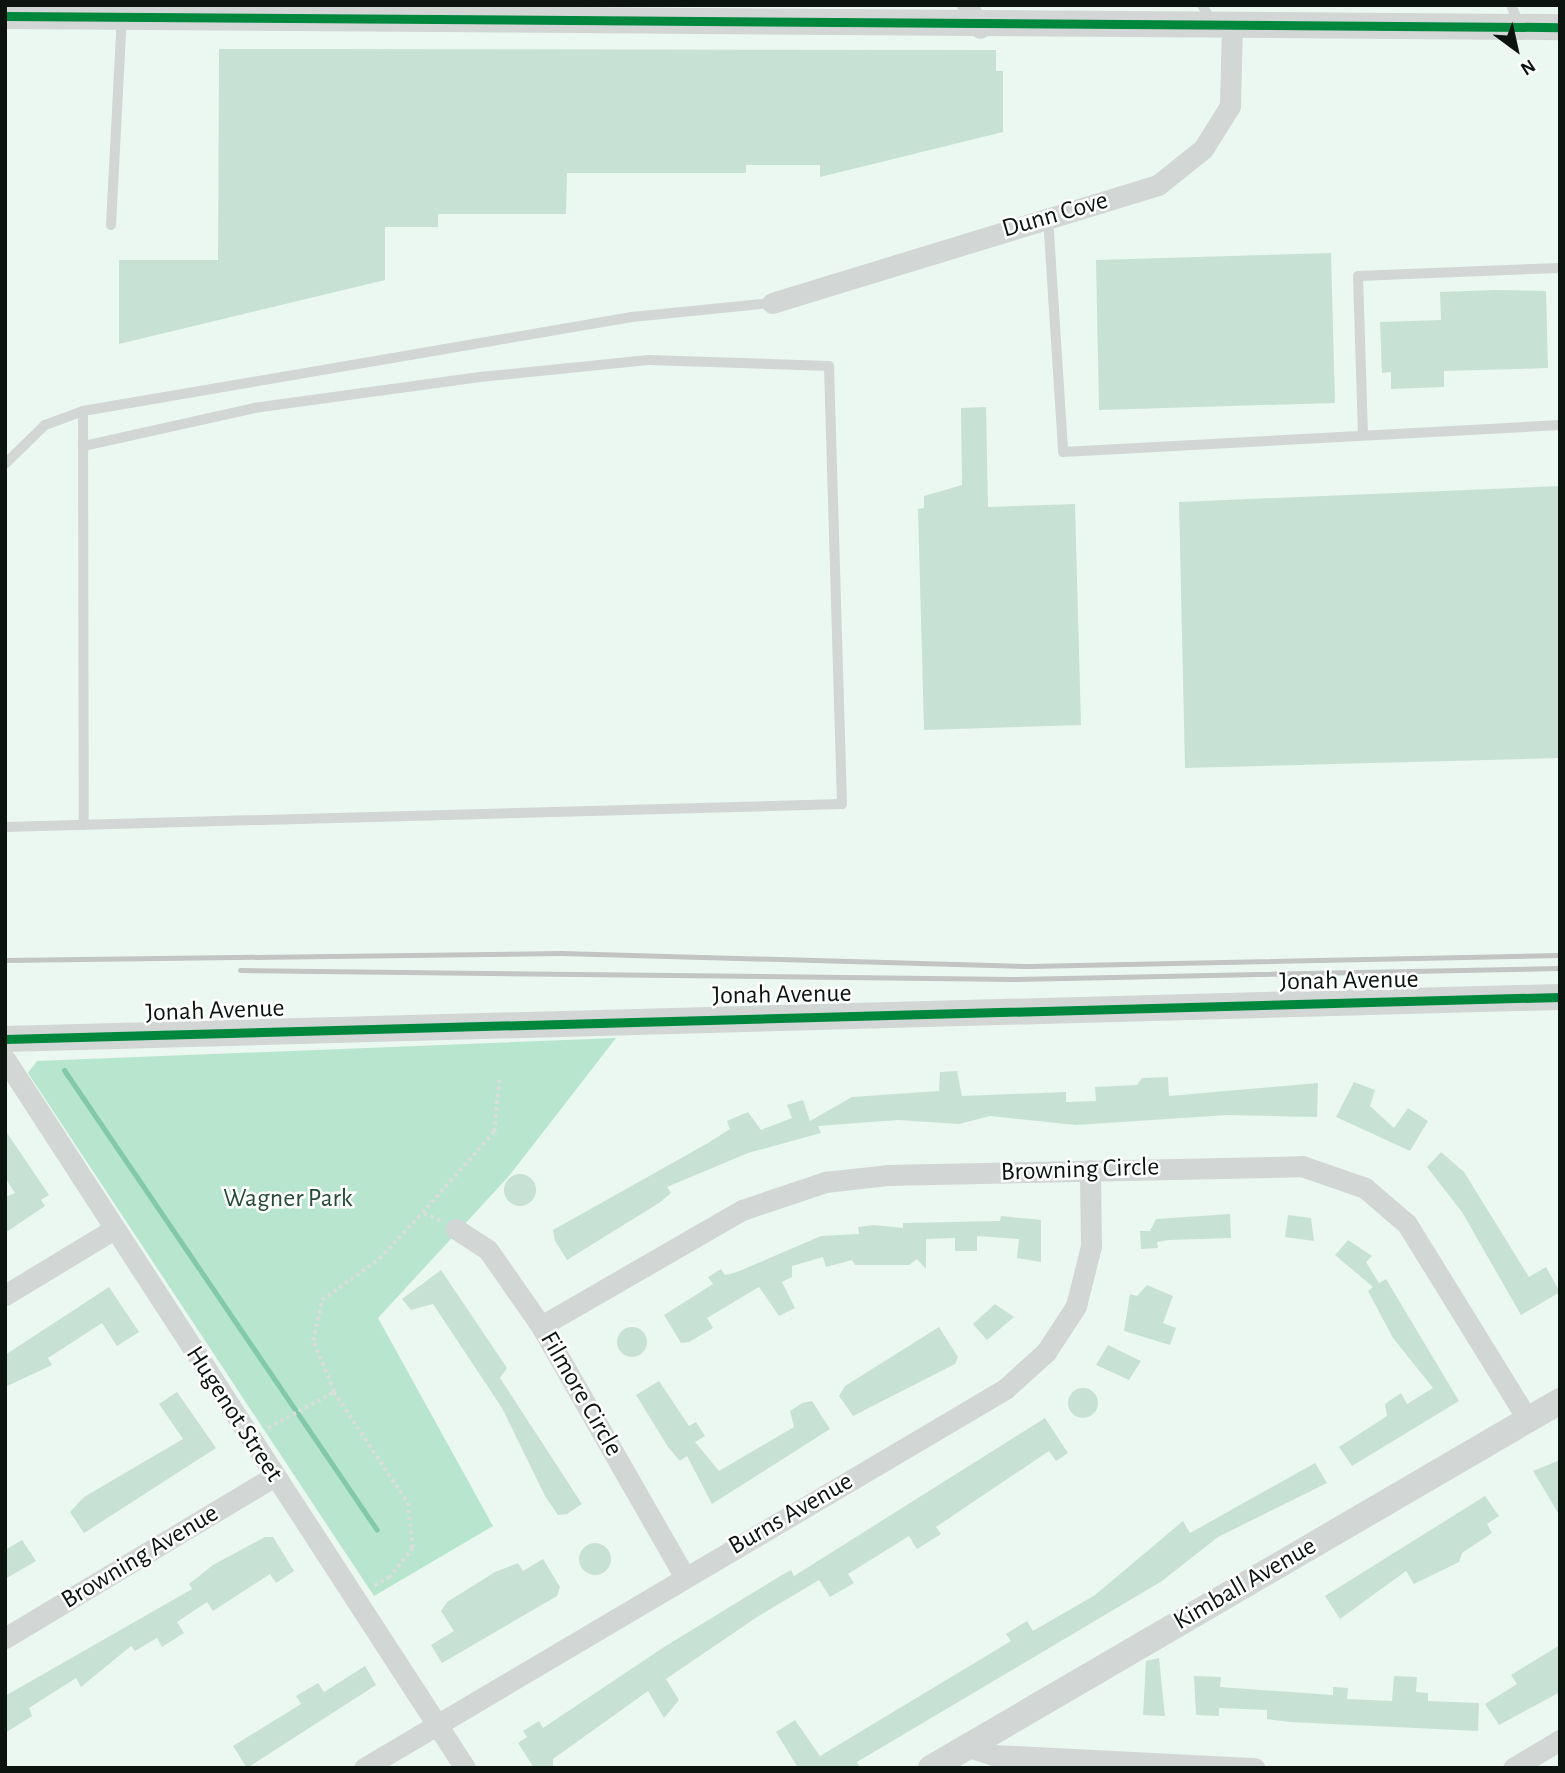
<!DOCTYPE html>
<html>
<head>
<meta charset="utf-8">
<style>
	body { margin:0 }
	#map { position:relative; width:1565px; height:1773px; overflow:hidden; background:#ebf8f1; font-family:"Alegreya Sans",sans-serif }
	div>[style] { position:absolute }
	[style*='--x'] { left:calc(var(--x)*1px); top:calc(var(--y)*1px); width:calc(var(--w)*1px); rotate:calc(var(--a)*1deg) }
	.green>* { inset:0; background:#b8e5ce }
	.stream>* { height:5px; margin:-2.5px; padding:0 2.5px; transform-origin:2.5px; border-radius:2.5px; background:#82c9a9 }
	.building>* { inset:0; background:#c8e1d5 }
	.round { border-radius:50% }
	.path>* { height:3.5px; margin-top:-1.75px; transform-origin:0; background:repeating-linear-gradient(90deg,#d9dedb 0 3.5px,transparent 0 7px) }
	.service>* { height:10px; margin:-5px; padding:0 5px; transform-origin:5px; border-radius:5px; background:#d2d6d4 }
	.minor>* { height:21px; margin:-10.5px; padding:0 10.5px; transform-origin:10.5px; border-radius:10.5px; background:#d2d6d4 }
	.tertiary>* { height:26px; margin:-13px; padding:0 13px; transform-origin:13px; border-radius:13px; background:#d2d6d4 }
	.rail>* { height:5px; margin:-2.5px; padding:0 2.5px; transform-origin:2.5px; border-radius:2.5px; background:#c2c5c3 }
	.cycleway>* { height:9px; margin:-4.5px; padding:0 4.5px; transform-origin:4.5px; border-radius:4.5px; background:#00873e }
	span { translate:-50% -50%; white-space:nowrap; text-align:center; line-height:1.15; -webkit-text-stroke:5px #fff; paint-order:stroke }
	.street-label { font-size:26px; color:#0c1410 }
	.park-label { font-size:26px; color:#234c39 }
	.frame { position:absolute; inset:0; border:7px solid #0c1410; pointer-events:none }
	.north { position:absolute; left:1481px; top:14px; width:70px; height:70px; -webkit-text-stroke:5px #fff; paint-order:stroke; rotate:147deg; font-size:19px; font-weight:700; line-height:28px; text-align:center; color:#0c1410 }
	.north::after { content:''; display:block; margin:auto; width:24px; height:32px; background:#0c1410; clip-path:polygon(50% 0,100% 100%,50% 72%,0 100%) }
</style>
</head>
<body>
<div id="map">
	<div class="green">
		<i style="clip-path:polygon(616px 1038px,509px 1176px,378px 1318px,493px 1526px,374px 1596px,28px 1073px,37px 1061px)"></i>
	</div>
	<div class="stream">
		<i style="--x:64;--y:1070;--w:556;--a:55.77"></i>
	</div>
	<div class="building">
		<i style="clip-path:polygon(219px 49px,996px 50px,996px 71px,1003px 71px,1003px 132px,820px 177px,820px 165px,746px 165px,746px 173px,567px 173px,566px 214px,438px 214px,438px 227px,385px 227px,385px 280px,119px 344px,119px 260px,218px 260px)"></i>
		<i style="clip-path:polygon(1331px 253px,1335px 403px,1099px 410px,1096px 260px)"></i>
		<i style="clip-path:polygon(1495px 290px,1546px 291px,1548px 368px,1444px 371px,1444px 387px,1391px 389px,1391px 372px,1382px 373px,1380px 322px,1441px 320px,1440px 292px)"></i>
		<i style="clip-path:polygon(986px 407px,988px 507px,1075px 504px,1081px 725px,924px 730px,918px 509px,924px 508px,924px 496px,962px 485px,961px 408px)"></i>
		<i style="clip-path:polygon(1560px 486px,1560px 758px,1185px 768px,1179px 502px)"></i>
		<i style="clip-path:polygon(957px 1071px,962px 1096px,1066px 1092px,1066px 1102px,1096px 1101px,1095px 1087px,1137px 1085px,1142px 1078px,1168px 1077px,1169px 1096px,1318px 1083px,1317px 1117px,1228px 1115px,1076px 1125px,990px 1116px,959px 1124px,898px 1120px,818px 1126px,821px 1133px,748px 1153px,667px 1187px,671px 1193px,659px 1203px,567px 1260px,555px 1241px,553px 1230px,708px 1143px,730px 1129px,727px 1121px,748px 1112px,761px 1130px,792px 1118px,787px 1105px,803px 1100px,810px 1121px,852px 1097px,939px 1091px,940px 1072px)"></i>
		<i style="clip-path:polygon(1354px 1082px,1375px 1090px,1370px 1106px,1394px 1128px,1408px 1108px,1428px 1121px,1410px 1151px,1336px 1117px)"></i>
		<i style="clip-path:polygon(5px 1130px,49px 1195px,41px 1200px,45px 1206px,5px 1233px,5px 1197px,15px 1193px,5px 1178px)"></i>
		<i style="clip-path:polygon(1441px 1152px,1464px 1172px,1529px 1277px,1546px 1267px,1560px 1292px,1521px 1315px,1462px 1212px,1427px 1167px)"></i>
		<i class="round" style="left:504px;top:1174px;width:32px;height:32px"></i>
		<i style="clip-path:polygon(1230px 1214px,1231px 1238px,1169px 1240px,1157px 1242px,1158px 1248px,1141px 1249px,1140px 1231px,1150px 1231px,1156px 1219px)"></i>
		<i style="clip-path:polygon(1288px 1215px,1311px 1218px,1314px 1241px,1285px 1237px)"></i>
		<i style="clip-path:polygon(1001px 1216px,1041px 1220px,1041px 1262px,1017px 1258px,1019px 1239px,977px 1236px,977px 1251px,955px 1251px,955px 1238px,926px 1239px,926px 1269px,917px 1259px,909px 1265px,855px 1265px,852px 1260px,826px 1267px,823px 1257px,792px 1266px,792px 1277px,782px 1282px,795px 1308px,779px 1316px,759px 1287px,707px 1318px,713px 1328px,689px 1342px,681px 1343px,664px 1315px,713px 1284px,708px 1277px,721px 1269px,725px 1275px,737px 1272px,821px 1236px,859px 1234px,858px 1227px,874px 1225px,903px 1228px,903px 1223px,1000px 1221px)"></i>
		<i style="clip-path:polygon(1348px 1240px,1372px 1256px,1366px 1262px,1379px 1283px,1386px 1279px,1459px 1401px,1352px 1466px,1339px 1447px,1387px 1416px,1385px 1404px,1401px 1393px,1407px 1404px,1433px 1388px,1393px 1338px,1368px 1291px,1373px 1287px,1335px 1255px)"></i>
		<i style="clip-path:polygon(441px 1270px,507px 1368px,500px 1378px,582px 1504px,567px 1514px,558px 1515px,545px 1496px,502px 1408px,433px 1304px,411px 1310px,402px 1299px)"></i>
		<i style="clip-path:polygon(1147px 1285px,1173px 1296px,1163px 1323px,1176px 1328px,1170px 1345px,1124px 1331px,1130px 1294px,1137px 1296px)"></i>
		<i style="clip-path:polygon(109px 1287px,139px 1332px,117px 1346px,102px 1323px,48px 1358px,52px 1365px,5px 1387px,5px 1355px)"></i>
		<i style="clip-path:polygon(995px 1304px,1014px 1317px,987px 1340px,973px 1324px)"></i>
		<i class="round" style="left:617px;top:1327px;width:30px;height:30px"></i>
		<i style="clip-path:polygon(939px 1327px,958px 1357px,955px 1364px,853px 1416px,839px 1396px,845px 1386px)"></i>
		<i style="clip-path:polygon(1108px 1345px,1141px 1361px,1129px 1380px,1096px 1365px)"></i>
		<i style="clip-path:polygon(659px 1381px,689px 1426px,696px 1422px,705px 1436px,695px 1442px,719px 1471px,794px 1427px,790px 1411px,802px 1403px,812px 1401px,830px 1429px,712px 1504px,687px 1456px,680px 1461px,668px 1447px,636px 1395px)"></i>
		<i class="round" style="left:1068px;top:1388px;width:30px;height:30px"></i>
		<i style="clip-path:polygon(177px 1392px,216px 1448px,84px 1533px,70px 1512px,84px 1497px,183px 1439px,159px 1404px)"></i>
		<i style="clip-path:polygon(1045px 1418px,1068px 1453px,1056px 1461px,1049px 1451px,936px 1527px,941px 1534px,917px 1549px,909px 1536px,848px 1574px,854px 1583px,830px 1597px,819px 1580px,757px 1617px,666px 1679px,679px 1700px,664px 1718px,648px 1691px,553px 1759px,553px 1768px,534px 1768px,518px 1743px,527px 1737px,523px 1731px,539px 1721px,543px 1728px,664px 1647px,782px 1575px,791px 1570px,794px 1576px)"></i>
		<i style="clip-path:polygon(1560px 1460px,1560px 1516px,1533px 1471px)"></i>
		<i style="clip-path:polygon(1315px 1463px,1327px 1483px,1218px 1537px,1162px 1581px,857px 1762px,860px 1768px,798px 1768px,776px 1732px,795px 1720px,820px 1756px,1011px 1641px,1006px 1634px,1027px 1621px,1033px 1631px,1095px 1595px,1183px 1521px,1190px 1533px)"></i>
		<i style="clip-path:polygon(1485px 1496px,1499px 1516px,1487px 1524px,1492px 1533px,1462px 1553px,1459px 1562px,1414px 1584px,1406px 1571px,1340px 1619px,1325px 1596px)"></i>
		<i style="clip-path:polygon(265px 1537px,273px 1537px,294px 1571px,276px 1583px,270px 1574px,213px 1611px,207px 1602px,177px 1622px,184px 1633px,162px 1647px,157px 1638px,135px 1651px,131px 1646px,81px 1687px,76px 1678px,29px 1708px,32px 1716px,5px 1733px,5px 1696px,192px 1589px,189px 1584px,213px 1565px)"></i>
		<i style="clip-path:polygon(22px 1540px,36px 1561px,5px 1579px,5px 1550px)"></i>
		<i class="round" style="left:579px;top:1543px;width:32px;height:32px"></i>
		<i style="clip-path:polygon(543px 1559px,560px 1587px,557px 1596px,442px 1663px,431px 1645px,454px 1631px,441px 1611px,447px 1602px,495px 1572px,518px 1563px,523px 1571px)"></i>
		<i style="clip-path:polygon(1560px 1645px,1560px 1692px,1499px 1725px,1485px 1704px,1517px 1684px,1511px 1675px)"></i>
		<i style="clip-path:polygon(1159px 1658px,1165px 1716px,1143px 1715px,1146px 1661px)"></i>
		<i style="clip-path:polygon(365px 1666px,376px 1685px,247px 1768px,233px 1746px,301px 1704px,296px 1696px,318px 1683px,324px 1692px)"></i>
		<i style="clip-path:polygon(1194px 1676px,1221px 1677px,1220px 1687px,1333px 1695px,1333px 1687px,1348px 1688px,1347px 1699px,1392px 1701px,1394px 1676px,1417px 1677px,1416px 1692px,1428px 1693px,1428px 1701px,1479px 1703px,1478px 1731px,1290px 1722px,1267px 1719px,1267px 1710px,1219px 1708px,1219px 1716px,1196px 1715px)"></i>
	</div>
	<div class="path">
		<i style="--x:440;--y:1221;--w:20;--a:-156"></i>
		<i style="--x:422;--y:1213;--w:108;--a:-48.4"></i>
		<i style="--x:494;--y:1132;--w:52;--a:-84.5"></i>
		<i style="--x:334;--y:1392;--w:133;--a:56.3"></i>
		<i style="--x:408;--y:1503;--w:45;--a:83.7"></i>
		<i style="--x:413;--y:1548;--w:37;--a:128"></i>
		<i style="--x:390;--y:1577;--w:21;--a:149"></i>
		<i style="--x:268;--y:1428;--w:75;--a:-28.6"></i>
		<i style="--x:334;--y:1392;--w:55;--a:-112.4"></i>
		<i style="--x:313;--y:1341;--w:42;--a:-77.6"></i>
		<i style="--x:322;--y:1300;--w:70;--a:-35.7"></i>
		<i style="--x:379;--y:1259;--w:63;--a:-46.9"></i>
	</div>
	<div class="service">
		<i style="--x:1202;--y:5;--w:22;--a:60"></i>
		<i style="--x:1511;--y:5;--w:21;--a:67"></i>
		<i style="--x:1048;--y:217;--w:235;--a:86.3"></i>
		<i style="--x:1063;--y:452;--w:498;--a:-3.1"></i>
		<i style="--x:111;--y:225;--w:207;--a:-87"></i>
		<i style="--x:83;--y:411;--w:414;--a:89.9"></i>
		<i style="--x:1363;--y:435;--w:159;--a:-91.8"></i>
		<i style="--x:1358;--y:276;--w:202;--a:-2.3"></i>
		<i style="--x:5;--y:464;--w:56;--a:-44.3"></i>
		<i style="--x:45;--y:425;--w:40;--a:-20.2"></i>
		<i style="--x:83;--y:411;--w:557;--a:-9.72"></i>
		<i style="--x:632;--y:317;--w:141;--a:-5.7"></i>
		<i style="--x:5;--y:827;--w:837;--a:-1.57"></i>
		<i style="--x:842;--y:804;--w:438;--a:-91.7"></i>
		<i style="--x:829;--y:366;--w:181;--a:-178.1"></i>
		<i style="--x:648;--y:360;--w:169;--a:174.2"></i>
		<i style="--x:480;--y:377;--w:227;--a:172.2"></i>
		<i style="--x:255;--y:408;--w:175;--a:167.5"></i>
	</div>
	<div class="minor">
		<i style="--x:967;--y:5;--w:26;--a:61"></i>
		<i style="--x:772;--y:303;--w:404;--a:-17"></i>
		<i style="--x:1158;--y:185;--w:58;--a:-38.7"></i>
		<i style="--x:1203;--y:149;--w:51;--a:-57.9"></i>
		<i style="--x:1230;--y:106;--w:80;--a:-88.6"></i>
		<i style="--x:5;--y:1059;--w:845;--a:57.02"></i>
		<i style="--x:456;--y:1229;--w:38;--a:33"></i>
		<i style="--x:488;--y:1250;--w:93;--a:55.1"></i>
		<i style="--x:541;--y:1326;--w:289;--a:60.2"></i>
		<i style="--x:5;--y:1295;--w:127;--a:-31.2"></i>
		<i style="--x:541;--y:1326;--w:232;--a:-30"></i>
		<i style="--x:742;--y:1210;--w:88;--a:-18.6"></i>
		<i style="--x:825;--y:1182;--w:62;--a:-6.4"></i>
		<i style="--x:887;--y:1175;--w:415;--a:-1.2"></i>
		<i style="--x:1302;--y:1166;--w:67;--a:19.2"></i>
		<i style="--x:1365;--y:1188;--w:55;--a:40.6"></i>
		<i style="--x:1407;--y:1224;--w:230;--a:58.3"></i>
		<i style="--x:5;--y:1638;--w:315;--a:-31"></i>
		<i style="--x:966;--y:1746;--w:29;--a:18"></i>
		<i style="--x:994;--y:1755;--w:261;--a:2.9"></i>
		<i style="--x:364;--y:1768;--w:745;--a:-30.59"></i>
		<i style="--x:1005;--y:1389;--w:55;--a:-42.1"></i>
		<i style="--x:1046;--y:1352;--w:55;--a:-56.9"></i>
		<i style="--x:1076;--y:1306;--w:62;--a:-76"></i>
		<i style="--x:1091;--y:1246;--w:76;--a:-90.8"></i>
		<i style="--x:1513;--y:1768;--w:55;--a:-30.8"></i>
	</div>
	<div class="tertiary">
		<i style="--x:5;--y:16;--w:1555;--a:0.41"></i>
		<i style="--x:5;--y:1039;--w:1556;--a:-1.55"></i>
		<i style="--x:931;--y:1768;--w:728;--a:-30.26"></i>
	</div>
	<div class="rail">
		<i style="--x:5;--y:960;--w:556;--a:-0.72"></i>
		<i style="--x:561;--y:953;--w:468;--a:1.6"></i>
		<i style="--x:1029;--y:966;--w:531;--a:-1.19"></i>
		<i style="--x:240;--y:970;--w:772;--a:0.67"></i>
		<i style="--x:1012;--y:979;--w:548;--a:-1.15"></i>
	</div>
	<div class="cycleway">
		<i style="--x:5;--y:16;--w:1555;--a:0.41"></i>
		<i style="--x:5;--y:1039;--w:1556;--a:-1.55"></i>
	</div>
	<div class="street-label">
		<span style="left:1055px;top:215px;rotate:-16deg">Dunn Cove</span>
		<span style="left:1349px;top:981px;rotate:-1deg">Jonah Avenue</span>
		<span style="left:782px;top:995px;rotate:-1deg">Jonah Avenue</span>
		<span style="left:215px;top:1011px;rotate:-2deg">Jonah Avenue</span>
		<span style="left:1080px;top:1170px;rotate:-2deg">Browning Circle</span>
		<span style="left:581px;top:1394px;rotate:60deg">Filmore Circle</span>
		<span style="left:234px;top:1414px;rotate:57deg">Hugenot Street</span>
		<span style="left:791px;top:1514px;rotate:-30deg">Burns Avenue</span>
		<span style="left:140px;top:1557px;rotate:-31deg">Browning Avenue</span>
		<span style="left:1245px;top:1584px;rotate:-30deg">Kimball Avenue</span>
	</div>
	<div class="park-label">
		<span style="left:288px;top:1199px">Wagner Park</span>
	</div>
	<div class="frame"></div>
	<div class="north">N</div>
</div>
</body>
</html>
